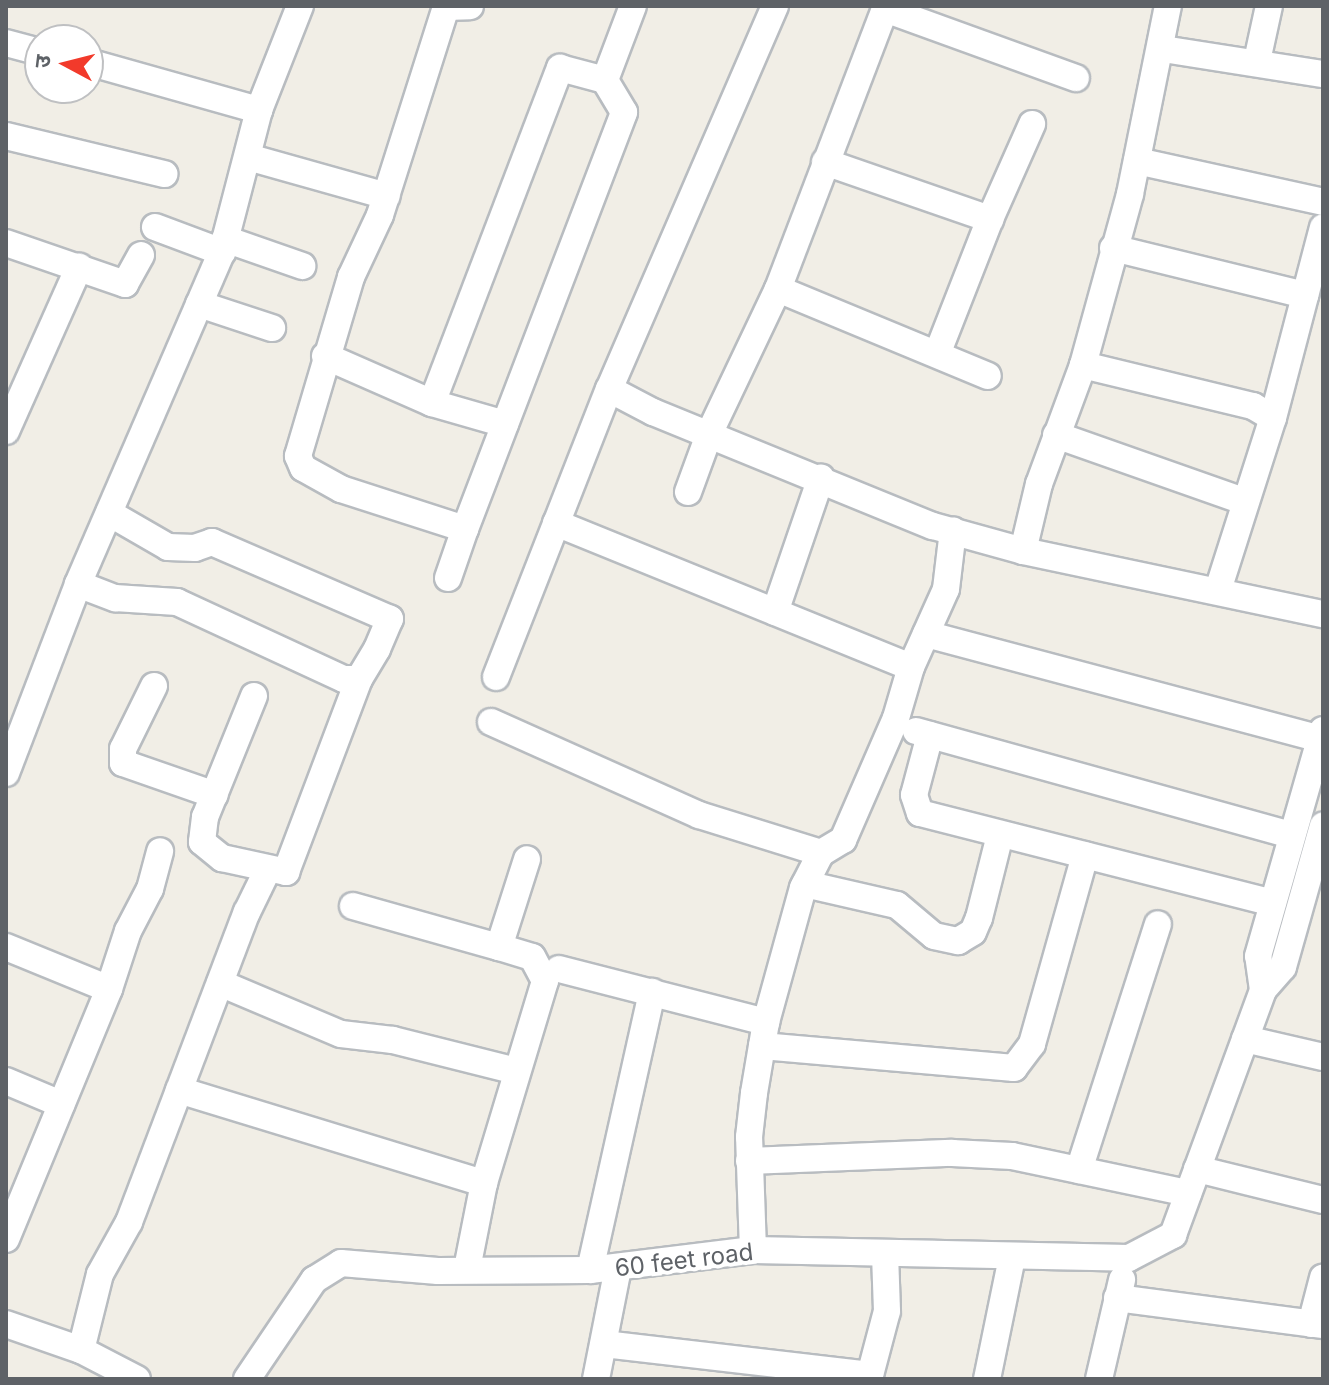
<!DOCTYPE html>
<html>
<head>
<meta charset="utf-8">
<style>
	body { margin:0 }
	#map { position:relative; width:1329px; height:1385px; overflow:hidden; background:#f1eee6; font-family:Inter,"Noto Sans Devanagari",sans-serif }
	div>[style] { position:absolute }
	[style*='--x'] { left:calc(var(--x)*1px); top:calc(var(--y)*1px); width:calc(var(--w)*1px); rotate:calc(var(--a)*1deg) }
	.roads { filter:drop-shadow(2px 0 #b8bcc0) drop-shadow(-2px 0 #b8bcc0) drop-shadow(0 2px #b8bcc0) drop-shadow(0 -2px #b8bcc0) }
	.minor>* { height:26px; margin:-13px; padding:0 13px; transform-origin:13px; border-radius:13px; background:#fff }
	span { translate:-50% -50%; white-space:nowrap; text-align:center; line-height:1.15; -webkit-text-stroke:8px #fff; paint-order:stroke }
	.street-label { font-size:24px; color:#5e6267 }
	.frame { position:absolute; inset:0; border:8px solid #5e6267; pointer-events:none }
	.north { position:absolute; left:24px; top:24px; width:80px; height:80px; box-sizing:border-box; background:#fff; border:2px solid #bfc0c2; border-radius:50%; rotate:277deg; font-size:22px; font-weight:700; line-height:32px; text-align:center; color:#5e6267 }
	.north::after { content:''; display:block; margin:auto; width:28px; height:36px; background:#f23a2b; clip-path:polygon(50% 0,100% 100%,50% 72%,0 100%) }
</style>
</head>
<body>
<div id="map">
	<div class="roads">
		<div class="minor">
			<i style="--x:775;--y:6;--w:417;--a:113.4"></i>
			<i style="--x:609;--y:389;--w:50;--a:27.6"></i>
			<i style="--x:653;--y:412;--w:302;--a:22.2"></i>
			<i style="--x:933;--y:526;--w:93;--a:15.5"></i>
			<i style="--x:1023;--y:551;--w:307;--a:11.9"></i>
			<i style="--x:885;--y:9;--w:203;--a:19.9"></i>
			<i style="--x:6;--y:43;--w:35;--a:15"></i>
			<i style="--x:1163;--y:49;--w:162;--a:8.9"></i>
			<i style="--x:1257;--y:61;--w:56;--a:-77.7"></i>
			<i style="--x:88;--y:62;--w:178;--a:15.7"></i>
			<i style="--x:6;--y:136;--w:163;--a:13.5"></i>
			<i style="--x:248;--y:157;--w:144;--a:15.7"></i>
			<i style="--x:1137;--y:161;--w:190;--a:12.4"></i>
			<i style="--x:825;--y:162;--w:175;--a:19.1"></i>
			<i style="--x:990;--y:219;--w:145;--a:111.4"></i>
			<i style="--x:990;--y:219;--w:104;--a:-66.1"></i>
			<i style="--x:155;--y:227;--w:72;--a:20.5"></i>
			<i style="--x:225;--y:239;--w:82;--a:19.3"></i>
			<i style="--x:6;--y:243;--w:126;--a:19"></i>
			<i style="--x:125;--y:284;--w:33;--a:-61"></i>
			<i style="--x:1113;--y:248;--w:198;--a:13.8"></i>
			<i style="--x:778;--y:289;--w:227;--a:22.5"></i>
			<i style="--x:199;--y:304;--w:77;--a:18.2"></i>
			<i style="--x:325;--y:356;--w:117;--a:23.7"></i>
			<i style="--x:1083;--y:365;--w:175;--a:13.6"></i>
			<i style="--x:1253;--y:406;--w:23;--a:31"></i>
			<i style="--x:505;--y:424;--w:76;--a:-164"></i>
			<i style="--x:432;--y:403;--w:359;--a:-69.1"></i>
			<i style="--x:560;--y:68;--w:47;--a:14.9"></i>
			<i style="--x:605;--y:80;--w:79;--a:-69.3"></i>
			<i style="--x:6;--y:431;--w:180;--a:-66"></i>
			<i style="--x:1056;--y:435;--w:201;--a:19.4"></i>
			<i style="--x:688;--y:492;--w:64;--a:-69.9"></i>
			<i style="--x:710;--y:432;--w:158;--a:-64.6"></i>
			<i style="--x:778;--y:289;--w:303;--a:-69.1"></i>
			<i style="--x:556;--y:523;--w:383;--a:22.1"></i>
			<i style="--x:465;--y:529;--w:446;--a:-69.1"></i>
			<i style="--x:624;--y:112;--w:37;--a:-121"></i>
			<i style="--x:1023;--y:551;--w:69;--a:-76.6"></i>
			<i style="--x:1039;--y:484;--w:127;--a:-69.7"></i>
			<i style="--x:1083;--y:365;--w:177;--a:-74.6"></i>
			<i style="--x:1130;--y:194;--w:192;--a:-78.6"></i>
			<i style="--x:448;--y:578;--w:52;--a:-70.9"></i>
			<i style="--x:465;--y:529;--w:130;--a:-162.1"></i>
			<i style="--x:341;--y:489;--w:43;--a:-151.1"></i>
			<i style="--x:303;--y:468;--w:13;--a:-113"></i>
			<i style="--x:298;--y:456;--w:187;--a:-73.5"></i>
			<i style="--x:351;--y:277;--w:68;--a:-64.9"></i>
			<i style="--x:380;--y:215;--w:218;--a:-72.4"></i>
			<i style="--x:446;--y:7;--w:24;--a:-2"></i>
			<i style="--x:78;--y:584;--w:40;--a:21"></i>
			<i style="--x:115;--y:598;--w:62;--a:3.7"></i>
			<i style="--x:177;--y:602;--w:184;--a:24.8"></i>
			<i style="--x:344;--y:679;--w:15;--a:0"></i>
			<i style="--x:359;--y:679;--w:35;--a:-59"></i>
			<i style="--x:377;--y:649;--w:33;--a:-67"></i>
			<i style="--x:390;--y:619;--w:194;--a:-156.6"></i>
			<i style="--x:212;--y:542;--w:18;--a:161"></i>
			<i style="--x:195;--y:548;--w:27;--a:-178"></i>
			<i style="--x:168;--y:547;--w:68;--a:-150"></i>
			<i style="--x:1218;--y:590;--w:181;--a:-72.3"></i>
			<i style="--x:1273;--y:418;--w:197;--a:-75.3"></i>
			<i style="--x:775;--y:612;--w:142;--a:-71.1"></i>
			<i style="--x:926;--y:634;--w:408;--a:14.9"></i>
			<i style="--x:496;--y:677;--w:309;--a:-68.6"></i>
			<i style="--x:154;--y:686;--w:70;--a:116.2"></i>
			<i style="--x:123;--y:749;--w:14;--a:90"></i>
			<i style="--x:123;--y:763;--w:97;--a:19.2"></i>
			<i style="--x:254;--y:696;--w:131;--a:112"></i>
			<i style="--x:205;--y:817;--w:25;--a:97"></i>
			<i style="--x:202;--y:842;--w:26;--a:39"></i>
			<i style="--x:222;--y:858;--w:66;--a:12.3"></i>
			<i style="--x:286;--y:872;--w:206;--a:-69.3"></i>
			<i style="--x:491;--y:722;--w:228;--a:24.1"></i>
			<i style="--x:699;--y:815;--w:128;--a:17.3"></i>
			<i style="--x:916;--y:731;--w:390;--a:15.5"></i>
			<i style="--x:930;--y:735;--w:62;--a:104.9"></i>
			<i style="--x:914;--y:795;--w:19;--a:72"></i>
			<i style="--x:920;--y:813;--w:364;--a:14.3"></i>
			<i style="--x:6;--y:773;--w:202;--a:-69.1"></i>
			<i style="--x:78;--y:584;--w:362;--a:-66.6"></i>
			<i style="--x:222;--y:252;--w:147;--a:-75.4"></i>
			<i style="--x:259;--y:110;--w:112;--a:-68.5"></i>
			<i style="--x:805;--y:884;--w:94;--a:12.9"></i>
			<i style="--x:897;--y:905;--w:48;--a:40"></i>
			<i style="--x:934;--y:936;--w:25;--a:12"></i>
			<i style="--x:958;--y:941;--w:17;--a:-31"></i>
			<i style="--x:973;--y:932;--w:15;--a:-67"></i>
			<i style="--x:979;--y:918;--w:86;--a:-75.8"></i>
			<i style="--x:353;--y:906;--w:152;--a:15.7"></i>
			<i style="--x:6;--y:947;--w:111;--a:22.2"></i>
			<i style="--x:559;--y:969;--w:214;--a:14.4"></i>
			<i style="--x:220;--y:983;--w:131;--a:22.9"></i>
			<i style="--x:341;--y:1034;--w:52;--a:6.6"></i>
			<i style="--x:393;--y:1040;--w:127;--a:14.1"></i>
			<i style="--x:1263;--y:990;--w:34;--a:-98"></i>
			<i style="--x:1258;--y:956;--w:235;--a:-74"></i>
			<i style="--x:1245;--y:1039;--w:80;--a:13"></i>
			<i style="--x:762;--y:1046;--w:253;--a:5"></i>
			<i style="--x:1014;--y:1068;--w:30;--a:-53"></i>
			<i style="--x:1032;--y:1044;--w:196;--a:-74.3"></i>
			<i style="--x:6;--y:1081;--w:60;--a:22.7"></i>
			<i style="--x:179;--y:1090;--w:319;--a:17"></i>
			<i style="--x:484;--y:1183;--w:88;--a:101.2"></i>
			<i style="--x:749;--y:1161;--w:203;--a:-2.3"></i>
			<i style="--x:952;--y:1153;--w:60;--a:2.9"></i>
			<i style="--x:1012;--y:1156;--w:180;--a:11.9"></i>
			<i style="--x:1197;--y:1169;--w:130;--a:13.8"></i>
			<i style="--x:1079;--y:1170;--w:258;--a:-72.2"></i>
			<i style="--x:484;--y:1183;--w:211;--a:-73.2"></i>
			<i style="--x:545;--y:981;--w:27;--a:-118"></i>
			<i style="--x:532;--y:957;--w:34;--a:-163"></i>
			<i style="--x:499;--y:947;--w:92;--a:-72.3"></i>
			<i style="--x:6;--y:1239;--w:270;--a:-67.6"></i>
			<i style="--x:109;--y:989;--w:61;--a:-71.9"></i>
			<i style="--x:128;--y:931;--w:47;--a:-62.4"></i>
			<i style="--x:150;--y:889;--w:39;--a:-75"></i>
			<i style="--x:753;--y:1250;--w:113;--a:-92"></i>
			<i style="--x:749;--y:1137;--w:44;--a:-83.5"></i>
			<i style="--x:754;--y:1093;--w:72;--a:-80.4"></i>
			<i style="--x:766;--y:1022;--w:139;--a:-74.6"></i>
			<i style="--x:803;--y:888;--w:39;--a:-63"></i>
			<i style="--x:821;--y:853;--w:26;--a:-31"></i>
			<i style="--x:843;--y:840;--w:133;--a:-66.5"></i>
			<i style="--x:896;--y:718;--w:53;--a:-73.6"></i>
			<i style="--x:911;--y:667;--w:85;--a:-65.8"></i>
			<i style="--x:946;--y:589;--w:59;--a:-83.2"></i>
			<i style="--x:590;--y:1270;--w:285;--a:-77.4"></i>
			<i style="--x:1117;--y:1298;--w:208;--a:7.5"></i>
			<i style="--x:6;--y:1324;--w:79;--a:19.1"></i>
			<i style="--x:81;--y:1350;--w:63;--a:27.4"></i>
			<i style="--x:1311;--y:1324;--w:48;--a:-75.4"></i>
			<i style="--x:604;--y:1344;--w:268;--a:6.6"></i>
			<i style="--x:81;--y:1350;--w:78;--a:-76"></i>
			<i style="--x:100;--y:1274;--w:60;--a:-60.9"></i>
			<i style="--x:129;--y:1222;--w:332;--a:-69.2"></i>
			<i style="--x:247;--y:912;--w:48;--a:-64"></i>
			<i style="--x:247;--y:1379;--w:120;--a:-55.9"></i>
			<i style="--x:314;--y:1280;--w:32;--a:-32"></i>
			<i style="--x:341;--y:1263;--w:97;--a:4.7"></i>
			<i style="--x:438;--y:1271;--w:152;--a:-0.4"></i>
			<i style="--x:590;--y:1270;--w:164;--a:-7"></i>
			<i style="--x:753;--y:1250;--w:376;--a:1.2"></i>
			<i style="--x:1129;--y:1258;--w:50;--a:-27.6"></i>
			<i style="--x:1173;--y:1235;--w:261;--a:-69.8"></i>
			<i style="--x:1263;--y:990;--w:30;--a:-49"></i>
			<i style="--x:1283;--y:967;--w:147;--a:-74.2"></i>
			<i style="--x:596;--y:1379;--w:113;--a:-78.8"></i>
			<i style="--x:869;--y:1379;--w:70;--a:-75.2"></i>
			<i style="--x:887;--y:1311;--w:57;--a:-92"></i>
			<i style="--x:987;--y:1379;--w:125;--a:-78.4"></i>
			<i style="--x:1099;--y:1379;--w:102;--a:-76.9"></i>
		</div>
	</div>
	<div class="street-label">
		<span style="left:684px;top:1260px;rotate:-7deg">60 feet road</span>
	</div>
	<div class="frame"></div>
	<div class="north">उ</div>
</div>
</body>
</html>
